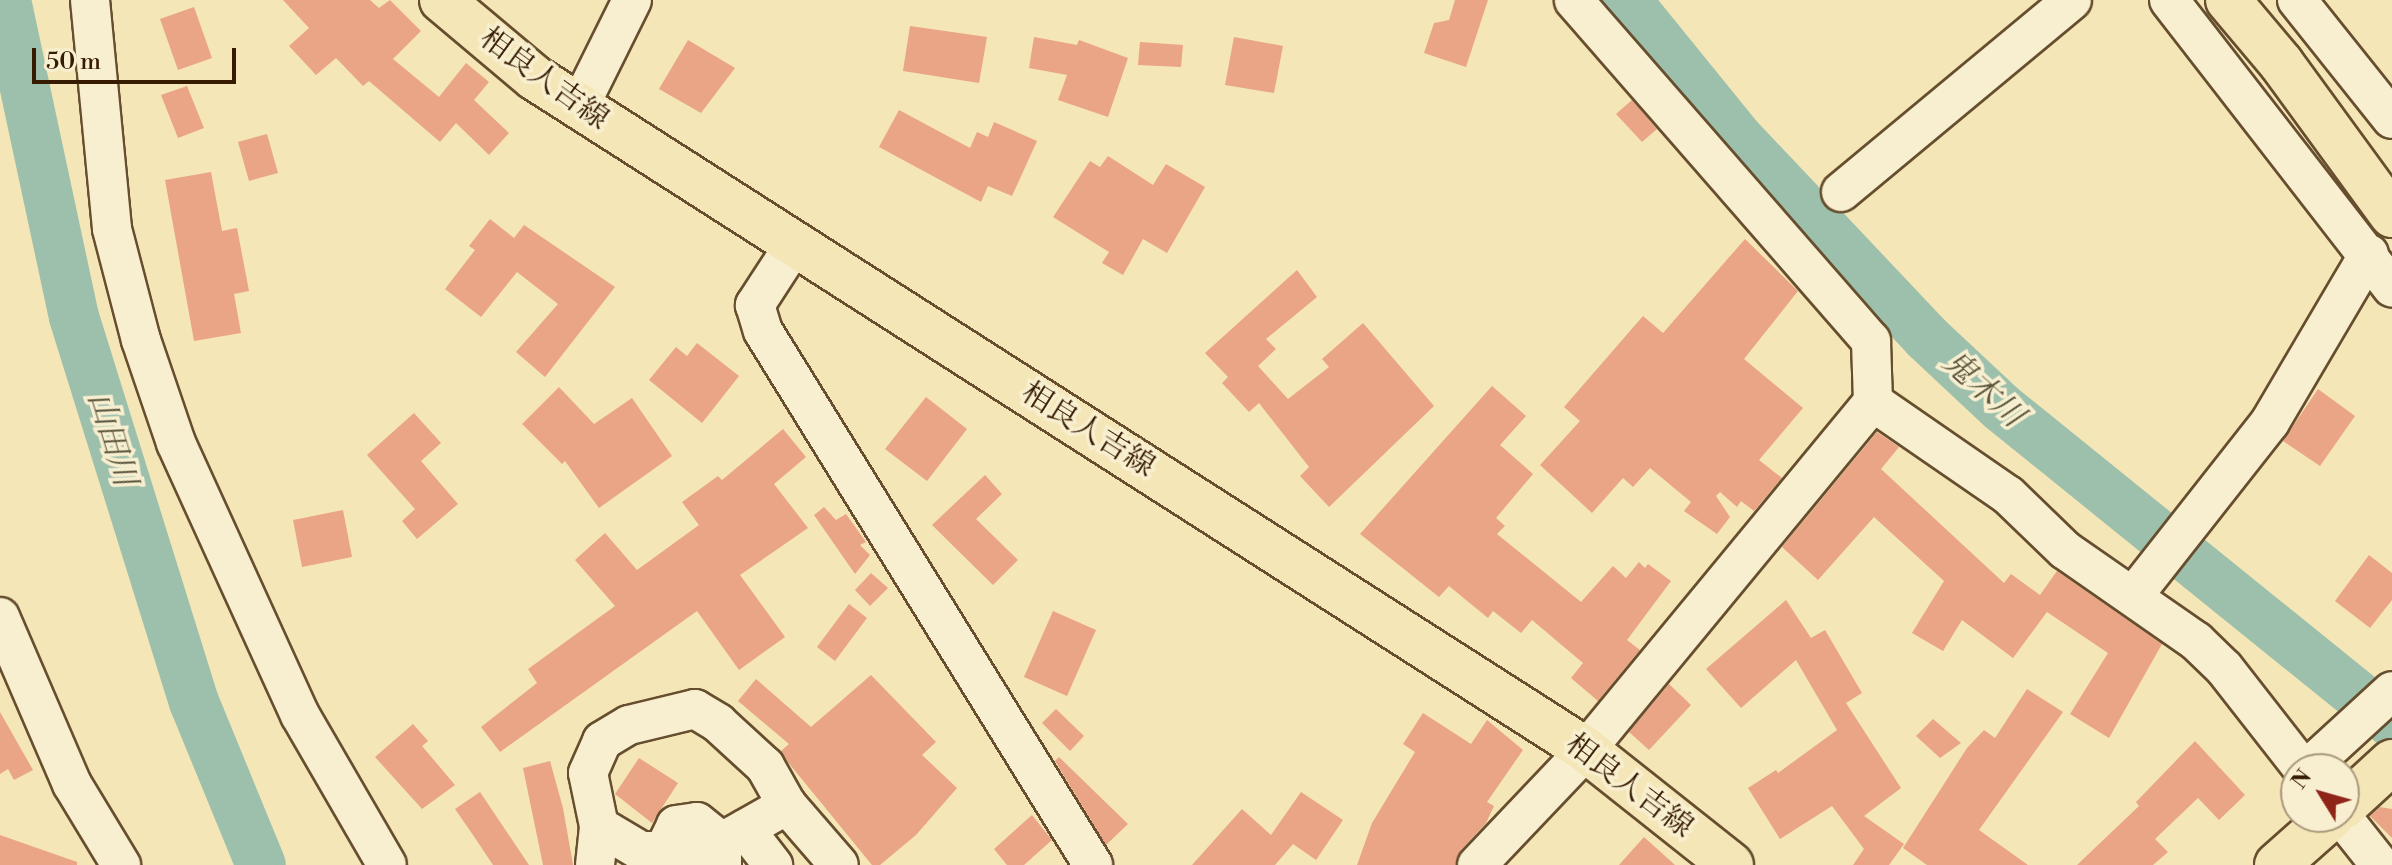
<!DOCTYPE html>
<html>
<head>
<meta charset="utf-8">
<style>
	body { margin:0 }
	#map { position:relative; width:2392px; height:865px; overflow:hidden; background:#f5e6b7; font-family:"Libre Bodoni","Noto Serif JP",serif }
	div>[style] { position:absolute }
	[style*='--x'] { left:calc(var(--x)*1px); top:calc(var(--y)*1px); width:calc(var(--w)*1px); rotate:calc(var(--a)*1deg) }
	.river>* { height:50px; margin:-25px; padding:0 25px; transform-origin:25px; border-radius:25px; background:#9cc0ac }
	.building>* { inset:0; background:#eaa486 }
	.roads { filter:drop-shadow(2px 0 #664e2e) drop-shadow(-2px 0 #664e2e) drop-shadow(0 2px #664e2e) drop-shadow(0 -2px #664e2e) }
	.minor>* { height:38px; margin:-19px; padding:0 19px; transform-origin:19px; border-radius:19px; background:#f8efd0 }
	.major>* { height:44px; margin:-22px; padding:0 22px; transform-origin:22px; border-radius:22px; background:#f5e6b7 }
	.highway>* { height:44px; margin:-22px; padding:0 22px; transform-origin:22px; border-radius:22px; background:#f5e6b7 }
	span { translate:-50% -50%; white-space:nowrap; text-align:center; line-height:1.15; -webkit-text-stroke:7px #f8efd0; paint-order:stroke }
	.street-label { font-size:30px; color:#371b01 }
	.water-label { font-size:32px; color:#5a553d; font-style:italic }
	.north { position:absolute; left:2280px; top:753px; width:80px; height:80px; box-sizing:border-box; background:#f8efd0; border:2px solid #ab9a7d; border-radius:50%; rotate:307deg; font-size:22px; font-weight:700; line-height:32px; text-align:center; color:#371b01 }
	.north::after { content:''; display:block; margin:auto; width:28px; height:36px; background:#8f2418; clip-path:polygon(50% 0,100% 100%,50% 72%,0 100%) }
	.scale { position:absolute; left:32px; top:48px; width:204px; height:36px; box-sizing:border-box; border:4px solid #371b01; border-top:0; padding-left:10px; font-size:24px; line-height:28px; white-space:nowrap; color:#371b01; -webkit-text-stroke:6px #f8efd0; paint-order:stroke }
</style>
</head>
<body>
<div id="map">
	<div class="river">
		<i style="--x:6;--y:0;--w:324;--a:77.9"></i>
		<i style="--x:74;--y:317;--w:403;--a:72.7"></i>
		<i style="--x:194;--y:702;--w:176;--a:67.7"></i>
		<i style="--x:1626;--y:0;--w:179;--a:50.9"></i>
		<i style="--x:1739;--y:139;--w:271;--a:46.6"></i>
		<i style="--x:1925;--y:336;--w:105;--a:43.1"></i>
		<i style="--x:2002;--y:408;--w:501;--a:38.93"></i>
	</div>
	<div class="building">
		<i style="clip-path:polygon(283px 0,370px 0,379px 8px,390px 0,421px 31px,393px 59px,439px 97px,466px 63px,489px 82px,474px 100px,509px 133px,489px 155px,456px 123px,440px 142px,369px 81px,363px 86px,336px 58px,316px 75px,289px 46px,309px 28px)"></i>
		<i style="clip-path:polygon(1455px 0,1488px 0,1466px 67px,1424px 53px,1434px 23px,1449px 20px)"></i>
		<i style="clip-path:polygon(194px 7px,212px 58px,178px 70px,160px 19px)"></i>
		<i style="clip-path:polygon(910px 26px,987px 37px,979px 83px,903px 71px)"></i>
		<i style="clip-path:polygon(1034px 37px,1077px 45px,1079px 40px,1128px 58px,1108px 117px,1058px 100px,1067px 75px,1029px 68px)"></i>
		<i style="clip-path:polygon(1234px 37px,1283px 46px,1274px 93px,1225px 85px)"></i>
		<i style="clip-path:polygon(688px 40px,735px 68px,701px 113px,659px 89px)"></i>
		<i style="clip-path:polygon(1140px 42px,1183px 45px,1181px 67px,1138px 65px)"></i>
		<i style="clip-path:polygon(187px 86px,204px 128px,178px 138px,161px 95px)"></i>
		<i style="clip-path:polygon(1632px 100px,1657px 129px,1642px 142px,1616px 114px)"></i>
		<i style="clip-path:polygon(899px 110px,970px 148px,977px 132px,988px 137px,994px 122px,1037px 141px,1012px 196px,988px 186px,981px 202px,879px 147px)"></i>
		<i style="clip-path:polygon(267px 134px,278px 173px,249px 181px,238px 142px)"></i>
		<i style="clip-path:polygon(1108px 156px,1153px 185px,1166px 164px,1205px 187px,1167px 253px,1143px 239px,1123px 275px,1102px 263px,1109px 252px,1053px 217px,1090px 161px,1100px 167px)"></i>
		<i style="clip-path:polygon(211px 172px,222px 231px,237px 228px,249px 291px,234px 294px,241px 333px,194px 341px,165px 180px)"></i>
		<i style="clip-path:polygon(490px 219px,514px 238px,524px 225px,615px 287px,545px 377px,516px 352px,558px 304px,517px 272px,481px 317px,445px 289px,475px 250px,469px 246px)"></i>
		<i style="clip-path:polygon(1745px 239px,1798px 291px,1744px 359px,1803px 408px,1759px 460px,1782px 478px,1754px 511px,1741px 501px,1737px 507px,1720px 492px,1716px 496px,1730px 517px,1717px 534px,1684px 511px,1691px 502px,1650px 468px,1633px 487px,1623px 478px,1592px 513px,1540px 465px,1580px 421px,1564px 407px,1643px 316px,1663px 333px)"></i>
		<i style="clip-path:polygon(1297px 270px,1317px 297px,1266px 339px,1276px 349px,1258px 366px,1288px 399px,1329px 367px,1322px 359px,1363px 323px,1434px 406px,1329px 507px,1300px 476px,1309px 467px,1259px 403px,1249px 412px,1222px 383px,1228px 377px,1205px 353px)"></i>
		<i style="clip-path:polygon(697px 343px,739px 376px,702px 423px,649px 380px,676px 347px,687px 356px)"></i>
		<i style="clip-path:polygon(1492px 386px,1526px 416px,1500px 445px,1533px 474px,1496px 518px,1505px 526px,1497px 534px,1581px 602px,1613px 566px,1626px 578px,1639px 562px,1645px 568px,1648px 564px,1671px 581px,1627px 640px,1640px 650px,1598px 701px,1571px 678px,1583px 663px,1532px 620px,1521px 633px,1493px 611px,1488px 618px,1449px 586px,1439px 597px,1360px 534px)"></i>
		<i style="clip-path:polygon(559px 387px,594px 424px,632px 398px,672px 456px,599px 508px,565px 461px,562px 464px,522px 424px)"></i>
		<i style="clip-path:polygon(2318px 389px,2355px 416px,2320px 466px,2283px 441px)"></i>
		<i style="clip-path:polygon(926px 397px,967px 429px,927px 481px,885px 449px)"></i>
		<i style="clip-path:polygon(414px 413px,441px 443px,421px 461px,458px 504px,417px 539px,402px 521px,415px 509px,367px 455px)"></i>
		<i style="clip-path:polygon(783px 429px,806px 457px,774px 484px,808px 528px,740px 575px,785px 637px,739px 670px,697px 611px,500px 752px,481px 727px,537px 683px,528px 669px,615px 606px,575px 560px,605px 533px,637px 570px,699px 525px,682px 502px,718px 476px,722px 480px)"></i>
		<i style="clip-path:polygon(1877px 432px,1899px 447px,1881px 469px,2004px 583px,2011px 574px,2040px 595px,2057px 571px,2162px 644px,2109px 738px,2070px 714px,2108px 653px,2047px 612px,2013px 658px,1962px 620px,1943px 651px,1912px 633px,1944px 581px,1874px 517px,1818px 580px,1782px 547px)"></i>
		<i style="clip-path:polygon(985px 475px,1002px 494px,976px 519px,1018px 560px,993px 585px,932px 525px)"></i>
		<i style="clip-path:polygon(824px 507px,836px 520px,846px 514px,866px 542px,860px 545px,870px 555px,855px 574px,814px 515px)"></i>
		<i style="clip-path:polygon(343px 510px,352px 557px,302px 567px,293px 520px)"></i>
		<i style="clip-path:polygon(2369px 555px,2392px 573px,2392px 600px,2370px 628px,2335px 601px)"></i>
		<i style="clip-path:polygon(871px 573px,888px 588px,870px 606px,855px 590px)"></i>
		<i style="clip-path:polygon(1786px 600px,1811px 638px,1825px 630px,1862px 693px,1846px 703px,1901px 788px,1864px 816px,1904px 844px,1889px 865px,1853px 865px,1864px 849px,1832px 806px,1780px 839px,1748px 788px,1776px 770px,1778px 773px,1837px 730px,1796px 660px,1741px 708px,1706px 669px)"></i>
		<i style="clip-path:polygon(849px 604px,867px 618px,835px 661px,817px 647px)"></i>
		<i style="clip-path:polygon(1053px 611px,1096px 630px,1067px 696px,1024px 677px)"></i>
		<i style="clip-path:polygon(871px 675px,936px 742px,922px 755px,957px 788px,916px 835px,880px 865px,872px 865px,787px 761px,781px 751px,789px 744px,738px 701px,756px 679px,811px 727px)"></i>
		<i style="clip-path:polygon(1669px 684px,1691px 705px,1649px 750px,1629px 732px)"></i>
		<i style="clip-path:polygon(2027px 689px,2063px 712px,1979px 830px,2028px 865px,1927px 865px,1903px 848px,1967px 748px,1984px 730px,1995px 738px)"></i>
		<i style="clip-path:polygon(1056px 709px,1084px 736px,1070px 751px,1042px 723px)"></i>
		<i style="clip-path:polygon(0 712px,33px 770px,14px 780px,8px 769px,0 774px)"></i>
		<i style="clip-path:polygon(1423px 713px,1471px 744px,1487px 720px,1523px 750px,1487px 802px,1494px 806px,1486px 823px,1461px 850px,1456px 865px,1357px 865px,1372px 823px,1415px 752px,1403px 744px)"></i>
		<i style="clip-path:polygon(1933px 719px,1961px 743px,1940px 758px,1916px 736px)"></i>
		<i style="clip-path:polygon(413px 724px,428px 741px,422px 746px,455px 785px,422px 809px,375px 757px)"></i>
		<i style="clip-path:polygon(2195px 741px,2245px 795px,2219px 820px,2198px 798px,2155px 839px,2168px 852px,2153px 865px,2077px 865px,2139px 806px,2136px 802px)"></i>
		<i style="clip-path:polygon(1059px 757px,1128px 824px,1106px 845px,1055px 761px)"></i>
		<i style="clip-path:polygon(639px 758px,678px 783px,652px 823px,615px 794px)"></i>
		<i style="clip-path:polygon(550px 761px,563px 808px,573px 865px,543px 865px,523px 768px)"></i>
		<i style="clip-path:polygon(480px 792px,529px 865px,493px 865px,473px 835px,455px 809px)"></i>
		<i style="clip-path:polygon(1301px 792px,1343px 820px,1316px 860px,1293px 844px,1275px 865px,1192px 865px,1242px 809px,1271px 835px)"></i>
		<i style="clip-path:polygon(2380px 807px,2392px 809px,2392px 838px,2370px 816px)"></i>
		<i style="clip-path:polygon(1032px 815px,1052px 840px,1024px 865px,1007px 865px,994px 849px)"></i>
		<i style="clip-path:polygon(0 835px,77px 862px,77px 865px,0 865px)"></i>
		<i style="clip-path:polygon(1644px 837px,1675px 865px,1619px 865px)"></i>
	</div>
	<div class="roads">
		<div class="minor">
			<i style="--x:90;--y:0;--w:230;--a:84.5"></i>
			<i style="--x:112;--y:229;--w:115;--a:75.4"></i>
			<i style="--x:141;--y:340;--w:109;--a:71.2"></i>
			<i style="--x:176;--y:443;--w:299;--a:65.5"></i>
			<i style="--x:300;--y:715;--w:173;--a:59.9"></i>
			<i style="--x:2169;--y:0;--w:364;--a:52.2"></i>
			<i style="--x:2297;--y:0;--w:152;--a:51.4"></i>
			<i style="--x:579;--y:107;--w:119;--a:-63.6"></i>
			<i style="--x:1841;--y:192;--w:300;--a:-39.7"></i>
			<i style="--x:794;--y:245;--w:72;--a:123"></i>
			<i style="--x:755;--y:305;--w:27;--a:73"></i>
			<i style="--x:763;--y:331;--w:628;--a:58.28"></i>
			<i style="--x:1873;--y:402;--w:164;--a:34.6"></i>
			<i style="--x:2008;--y:495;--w:79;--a:44"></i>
			<i style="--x:2065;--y:550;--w:160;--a:34.8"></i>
			<i style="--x:2196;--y:641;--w:39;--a:44"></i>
			<i style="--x:2224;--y:668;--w:128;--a:52"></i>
			<i style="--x:2134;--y:595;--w:220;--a:-51.8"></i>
			<i style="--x:2270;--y:422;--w:195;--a:-59.5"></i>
			<i style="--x:0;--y:617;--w:182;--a:66.7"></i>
			<i style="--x:72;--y:784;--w:95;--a:58.8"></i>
			<i style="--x:2307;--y:769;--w:115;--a:-42.5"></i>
			<i style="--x:2342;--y:817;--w:61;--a:51.6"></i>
			<i style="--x:599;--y:826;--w:49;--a:30.8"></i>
			<i style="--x:641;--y:851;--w:17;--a:0"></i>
			<i style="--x:658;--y:851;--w:8;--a:-23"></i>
			<i style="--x:665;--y:848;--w:25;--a:-64"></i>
			<i style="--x:676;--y:825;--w:21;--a:-8"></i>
			<i style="--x:697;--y:822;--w:32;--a:39"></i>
			<i style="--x:722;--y:842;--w:23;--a:90"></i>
			<i style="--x:745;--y:829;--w:46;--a:52.1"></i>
			<i style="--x:595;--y:865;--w:39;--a:-84"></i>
			<i style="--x:599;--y:826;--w:54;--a:-101.7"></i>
			<i style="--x:588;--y:773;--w:35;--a:-66"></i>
			<i style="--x:602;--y:741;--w:31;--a:-31"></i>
			<i style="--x:629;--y:725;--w:68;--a:-13.6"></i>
			<i style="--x:695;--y:709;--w:27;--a:31"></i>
			<i style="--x:718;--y:723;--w:64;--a:42.5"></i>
			<i style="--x:765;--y:766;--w:45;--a:60.6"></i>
			<i style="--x:787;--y:805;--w:79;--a:49.1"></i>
			<i style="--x:681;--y:865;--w:122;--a:-29.5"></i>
			<i style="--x:1477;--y:865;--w:158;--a:-46.5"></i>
			<i style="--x:1586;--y:750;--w:451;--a:-50.5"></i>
			<i style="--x:1873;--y:402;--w:61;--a:-91.9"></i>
			<i style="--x:1871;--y:341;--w:452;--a:-131.1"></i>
		</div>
		<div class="major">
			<i style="--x:442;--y:0;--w:121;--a:40"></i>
			<i style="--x:535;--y:78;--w:1247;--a:32.59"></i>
			<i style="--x:1586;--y:750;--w:185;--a:38.4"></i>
			<i style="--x:2344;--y:806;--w:65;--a:-42.5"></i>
			<i style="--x:2277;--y:865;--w:72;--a:-41.6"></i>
		</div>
		<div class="highway">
			<i style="--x:2228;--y:0;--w:82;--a:49.9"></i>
			<i style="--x:2281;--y:63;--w:188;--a:53.9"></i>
		</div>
	</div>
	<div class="street-label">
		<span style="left:544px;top:79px;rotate:36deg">相良人吉線</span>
		<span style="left:1088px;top:430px;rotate:32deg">相良人吉線</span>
		<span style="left:1629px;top:786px;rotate:37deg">相良人吉線</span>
	</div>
	<div class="water-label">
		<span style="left:1983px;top:389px;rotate:42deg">鬼木川</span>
		<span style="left:112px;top:439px;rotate:73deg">山田川</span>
	</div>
	<div class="north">N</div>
	<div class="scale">50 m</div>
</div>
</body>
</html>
